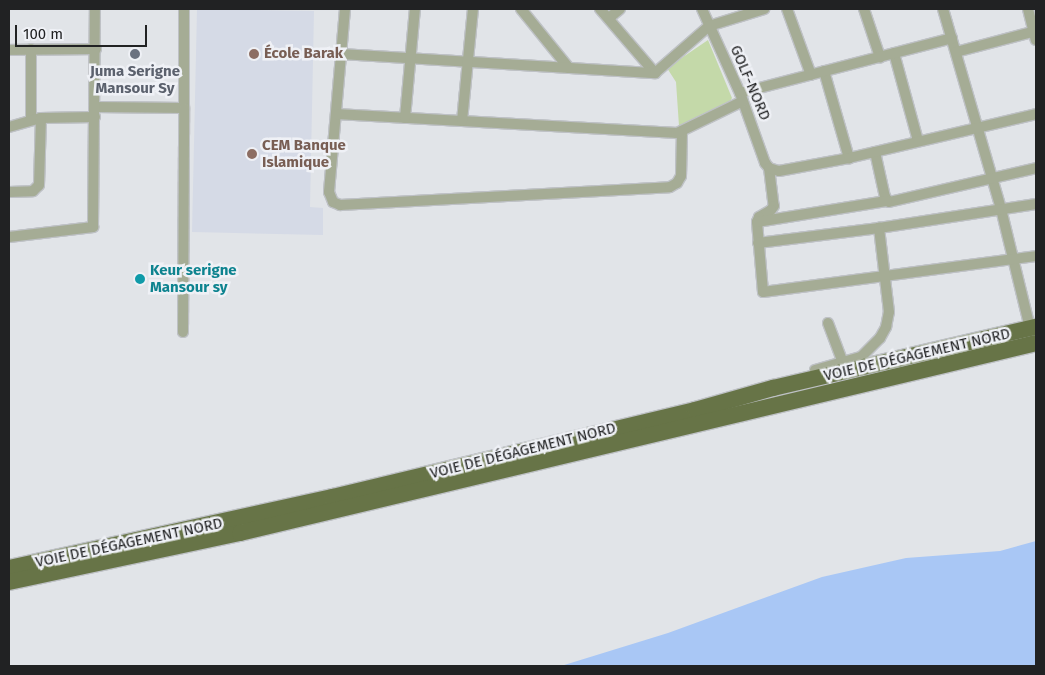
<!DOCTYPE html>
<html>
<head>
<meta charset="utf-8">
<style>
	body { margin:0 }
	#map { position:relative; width:1045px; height:675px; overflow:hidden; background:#e1e4e8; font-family:"Fira Sans",sans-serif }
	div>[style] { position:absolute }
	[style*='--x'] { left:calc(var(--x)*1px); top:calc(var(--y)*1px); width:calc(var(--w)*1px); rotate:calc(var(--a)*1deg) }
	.built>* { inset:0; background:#d5dae6 }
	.green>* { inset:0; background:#c4d9a9 }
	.water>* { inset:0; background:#a9c7f5 }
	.roads { filter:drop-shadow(1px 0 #bec1c5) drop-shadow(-1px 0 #bec1c5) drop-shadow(0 1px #bec1c5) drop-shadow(0 -1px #bec1c5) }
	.minor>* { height:10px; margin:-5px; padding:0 5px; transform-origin:5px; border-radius:5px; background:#a5ac95 }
	.trunk>* { height:16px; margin:-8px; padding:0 8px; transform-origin:8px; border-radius:8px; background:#677447 }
	.dots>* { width:14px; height:14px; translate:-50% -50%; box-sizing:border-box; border:2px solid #eff1f6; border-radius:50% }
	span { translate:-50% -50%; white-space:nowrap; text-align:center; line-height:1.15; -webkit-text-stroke:5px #eff1f6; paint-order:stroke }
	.education-label { font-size:15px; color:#785e54; font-weight:700 }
	.left { translate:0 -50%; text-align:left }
	.worship-label { font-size:15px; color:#5b616d; font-weight:700 }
	.street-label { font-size:15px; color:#212223 }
	.culture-label { font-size:15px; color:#0d838f; font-weight:700 }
	.frame { position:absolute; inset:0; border:10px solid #212223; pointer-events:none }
	.scale { position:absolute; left:15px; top:25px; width:132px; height:22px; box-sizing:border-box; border:2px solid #212223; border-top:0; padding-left:6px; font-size:15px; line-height:18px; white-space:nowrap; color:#212223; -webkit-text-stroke:4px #eff1f6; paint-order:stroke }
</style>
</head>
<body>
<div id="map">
	<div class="built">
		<i style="clip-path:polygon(197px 9px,314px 11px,310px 207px,323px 208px,323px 235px,192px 232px)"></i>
	</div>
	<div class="green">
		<i style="clip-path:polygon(708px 40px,732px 98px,728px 104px,679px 126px,676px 82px,667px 68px)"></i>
	</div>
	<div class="water">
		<i style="clip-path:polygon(1036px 541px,1036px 666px,561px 666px,668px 633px,822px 577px,906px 558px,1000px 551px)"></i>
	</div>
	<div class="roads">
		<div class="minor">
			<i style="--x:345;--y:9;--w:184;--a:95"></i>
			<i style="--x:329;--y:192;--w:11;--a:68"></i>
			<i style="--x:333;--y:202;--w:8;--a:23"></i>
			<i style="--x:340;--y:205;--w:330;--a:-3.1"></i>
			<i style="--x:670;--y:187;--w:8;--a:-30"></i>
			<i style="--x:677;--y:183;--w:8;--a:-60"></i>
			<i style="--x:681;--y:176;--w:45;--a:-88.7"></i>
			<i style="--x:521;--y:9;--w:76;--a:50.9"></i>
			<i style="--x:600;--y:9;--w:84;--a:49.3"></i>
			<i style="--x:702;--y:9;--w:92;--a:65.7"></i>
			<i style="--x:740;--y:93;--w:74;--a:70.3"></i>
			<i style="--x:765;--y:163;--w:6;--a:51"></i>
			<i style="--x:787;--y:9;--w:70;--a:70"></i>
			<i style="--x:864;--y:9;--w:51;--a:71.6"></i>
			<i style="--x:943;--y:9;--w:208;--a:73.8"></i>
			<i style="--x:1001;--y:209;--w:122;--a:76.3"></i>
			<i style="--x:1028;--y:9;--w:32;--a:76"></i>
			<i style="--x:609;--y:18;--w:14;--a:-39"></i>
			<i style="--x:9;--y:50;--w:87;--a:-0.7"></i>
			<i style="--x:956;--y:52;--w:83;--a:-14.7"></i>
			<i style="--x:894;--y:53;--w:91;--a:74.7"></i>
			<i style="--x:341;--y:54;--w:315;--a:3.5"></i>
			<i style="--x:655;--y:73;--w:72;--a:-41"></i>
			<i style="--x:709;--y:26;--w:58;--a:-17.2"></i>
			<i style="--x:824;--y:71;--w:91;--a:74"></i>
			<i style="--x:740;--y:93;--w:219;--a:-14.5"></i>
			<i style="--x:95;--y:107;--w:89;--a:0.6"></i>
			<i style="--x:184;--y:108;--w:99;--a:-90"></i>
			<i style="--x:336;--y:114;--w:342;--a:3.2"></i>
			<i style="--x:677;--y:133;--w:73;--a:-25.9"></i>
			<i style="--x:405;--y:118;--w:109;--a:-84.8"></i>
			<i style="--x:31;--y:120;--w:71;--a:-90"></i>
			<i style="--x:462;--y:121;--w:113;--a:-84.4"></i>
			<i style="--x:9;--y:127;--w:33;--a:-16"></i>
			<i style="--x:41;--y:118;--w:54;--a:-1.1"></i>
			<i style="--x:875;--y:152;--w:46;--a:77.5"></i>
			<i style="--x:885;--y:197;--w:6;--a:51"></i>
			<i style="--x:889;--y:202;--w:151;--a:-13"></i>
			<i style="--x:769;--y:168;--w:38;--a:83"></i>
			<i style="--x:774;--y:206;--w:5;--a:127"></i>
			<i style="--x:771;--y:210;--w:14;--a:150"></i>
			<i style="--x:759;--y:217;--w:5;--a:112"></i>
			<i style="--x:757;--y:222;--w:70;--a:85.1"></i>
			<i style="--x:763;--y:292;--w:275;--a:-7.5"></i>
			<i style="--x:769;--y:168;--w:10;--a:17"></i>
			<i style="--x:779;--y:171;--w:71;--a:-10.5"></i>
			<i style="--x:849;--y:158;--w:192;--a:-13.2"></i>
			<i style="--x:9;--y:192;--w:24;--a:-2"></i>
			<i style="--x:33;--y:191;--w:8;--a:-45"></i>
			<i style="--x:39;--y:185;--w:67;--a:-88.3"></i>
			<i style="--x:757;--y:222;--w:131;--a:-9.2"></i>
			<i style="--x:9;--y:237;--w:85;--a:-6.8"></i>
			<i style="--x:93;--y:227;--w:218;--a:-89.5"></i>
			<i style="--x:758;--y:243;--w:122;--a:-7.1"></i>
			<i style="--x:879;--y:228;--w:159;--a:-8.7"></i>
			<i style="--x:828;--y:323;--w:43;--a:69.4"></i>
			<i style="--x:183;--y:332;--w:224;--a:-89.7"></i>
			<i style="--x:815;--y:370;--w:48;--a:-15.8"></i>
			<i style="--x:861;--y:357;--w:27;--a:-45"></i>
			<i style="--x:880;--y:338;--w:13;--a:-61"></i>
			<i style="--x:886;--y:327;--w:15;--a:-79"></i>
			<i style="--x:889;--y:312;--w:85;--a:-96.8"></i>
		</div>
		<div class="trunk">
			<i style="--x:9;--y:568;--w:332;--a:-12.4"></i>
			<i style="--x:333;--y:497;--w:372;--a:-13.5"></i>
			<i style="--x:695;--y:410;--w:81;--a:-15.8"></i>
			<i style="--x:773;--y:388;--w:270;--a:-13.1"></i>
			<i style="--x:9;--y:582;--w:236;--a:-12"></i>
			<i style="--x:240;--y:533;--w:818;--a:-13.42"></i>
		</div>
	</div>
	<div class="dots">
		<i style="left:135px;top:54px;background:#6b7280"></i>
		<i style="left:254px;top:54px;background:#8d6e63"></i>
		<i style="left:252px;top:154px;background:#8d6e63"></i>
		<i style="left:140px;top:279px;background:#0f9aa8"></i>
	</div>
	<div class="education-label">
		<span class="left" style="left:264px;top:54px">École Barak</span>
		<span class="left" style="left:262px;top:154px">CEM Banque<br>Islamique</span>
	</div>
	<div class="worship-label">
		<span style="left:135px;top:80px">Juma Serigne<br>Mansour Sy</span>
	</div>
	<div class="street-label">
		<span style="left:750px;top:83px;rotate:67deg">GOLF-NORD</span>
		<span style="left:917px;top:355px;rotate:-13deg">VOIE DE DÉGAGEMENT NORD</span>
		<span style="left:523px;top:451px;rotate:-14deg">VOIE DE DÉGAGEMENT NORD</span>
		<span style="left:129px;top:543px;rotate:-12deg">VOIE DE DÉGAGEMENT NORD</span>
	</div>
	<div class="culture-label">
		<span class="left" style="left:150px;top:279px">Keur serigne<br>Mansour sy</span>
	</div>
	<div class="frame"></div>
	<div class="scale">100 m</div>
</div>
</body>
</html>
